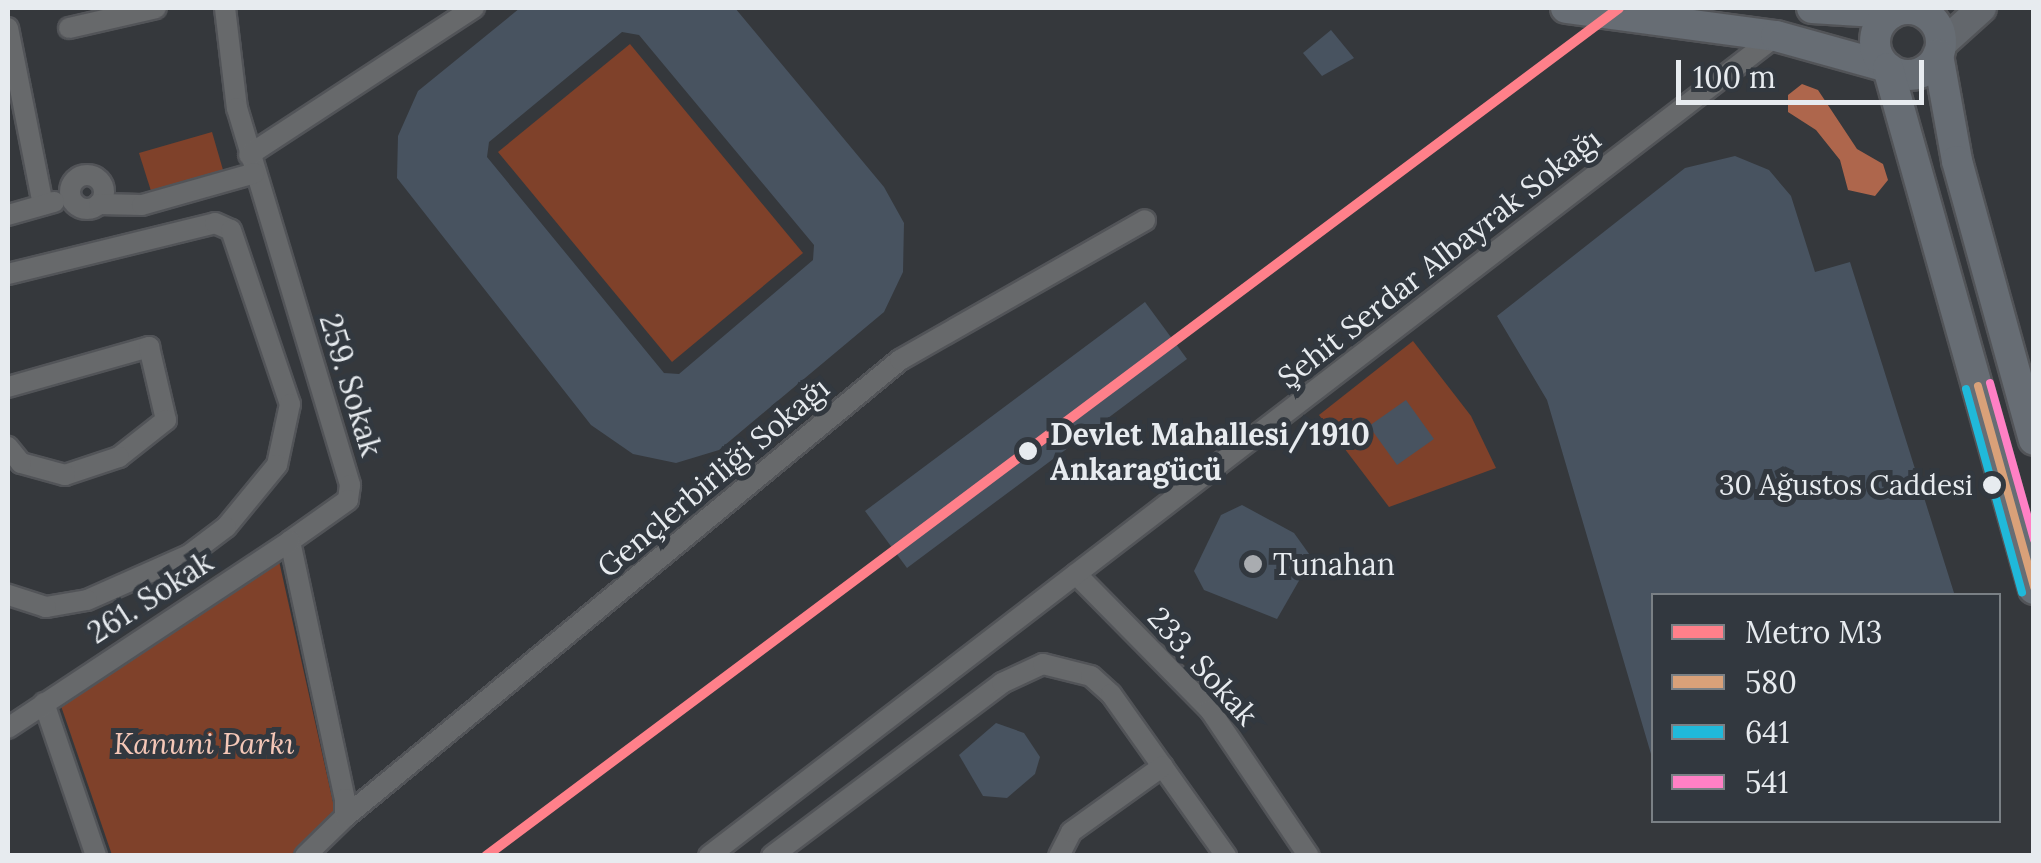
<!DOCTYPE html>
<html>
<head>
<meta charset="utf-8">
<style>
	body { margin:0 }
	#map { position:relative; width:2041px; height:863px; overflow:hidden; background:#35383c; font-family:Lora,serif }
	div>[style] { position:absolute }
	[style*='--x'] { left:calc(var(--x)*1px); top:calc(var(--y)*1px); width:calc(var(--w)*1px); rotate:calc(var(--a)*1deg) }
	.green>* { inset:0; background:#7f412a }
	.water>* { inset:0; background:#ae664c }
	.building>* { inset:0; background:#485360 }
	.roads { filter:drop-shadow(2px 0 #525458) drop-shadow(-2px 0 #525458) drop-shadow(0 2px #525458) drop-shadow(0 -2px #525458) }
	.street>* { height:20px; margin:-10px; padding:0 10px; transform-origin:10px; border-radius:10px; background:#67696b }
	.street>.ring { margin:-10px; padding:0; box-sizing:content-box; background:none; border:20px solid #67696b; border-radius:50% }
	.secondary>* { height:28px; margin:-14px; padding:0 14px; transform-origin:14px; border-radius:14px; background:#63676c }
	.primary>* { height:30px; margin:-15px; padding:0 15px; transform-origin:15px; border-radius:15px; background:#676d74 }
	.primary>.ring { margin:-15px; padding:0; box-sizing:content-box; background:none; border:30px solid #676d74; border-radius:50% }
	.bus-1>* { height:8px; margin:-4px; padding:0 4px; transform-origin:4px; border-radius:4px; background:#d9a179 }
	.bus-2>* { height:8px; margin:-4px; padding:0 4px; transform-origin:4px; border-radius:4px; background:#20b9da }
	.bus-3>* { height:8px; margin:-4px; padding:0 4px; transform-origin:4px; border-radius:4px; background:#ff80c5 }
	.metro-1>* { height:10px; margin:-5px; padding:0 5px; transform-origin:5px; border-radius:5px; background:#ff808a }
	.dots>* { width:28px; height:28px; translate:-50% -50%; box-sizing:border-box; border:5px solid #32383f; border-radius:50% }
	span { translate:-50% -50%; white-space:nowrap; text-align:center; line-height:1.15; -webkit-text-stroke:10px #32383f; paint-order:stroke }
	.bus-label { font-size:28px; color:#e7ebef }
	.right { translate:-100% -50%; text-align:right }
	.street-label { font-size:30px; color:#e7ebef }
	.stop-label { font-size:30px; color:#e7ebef; font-weight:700 }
	.left { translate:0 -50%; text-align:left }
	.poi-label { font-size:30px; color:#e7ebef }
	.park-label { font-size:30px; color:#f4c7b7; font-style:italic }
	.frame { position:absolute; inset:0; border:10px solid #e7ebef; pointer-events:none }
	.legend { position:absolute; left:1651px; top:593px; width:350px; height:230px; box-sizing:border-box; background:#32383f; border:2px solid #7a8085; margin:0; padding:12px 18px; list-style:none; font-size:30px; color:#e7ebef }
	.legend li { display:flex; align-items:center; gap:20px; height:50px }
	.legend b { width:50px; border:2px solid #7a8085 }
	.scale { position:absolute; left:1676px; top:60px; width:248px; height:45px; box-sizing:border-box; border:5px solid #e7ebef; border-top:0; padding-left:12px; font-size:30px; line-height:35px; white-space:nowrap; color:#e7ebef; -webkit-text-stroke:8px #32383f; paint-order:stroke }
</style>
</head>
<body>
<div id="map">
	<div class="green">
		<i style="clip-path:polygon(630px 44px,803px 253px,672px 362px,498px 152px)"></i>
		<i style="clip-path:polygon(212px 132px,223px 170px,151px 191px,139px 153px)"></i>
		<i style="clip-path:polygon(1413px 341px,1471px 416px,1496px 468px,1389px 507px,1319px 415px)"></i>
		<i style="clip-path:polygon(279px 561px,335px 811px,327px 827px,290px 855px,112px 855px,60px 703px)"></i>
	</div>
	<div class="water">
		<i style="clip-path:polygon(1802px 84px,1818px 90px,1857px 149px,1883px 164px,1888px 180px,1875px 196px,1848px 190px,1840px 160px,1816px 130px,1788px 112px,1788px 95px)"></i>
	</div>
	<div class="building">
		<i style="clip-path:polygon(evenodd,520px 8px,735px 8px,884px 187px,904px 223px,903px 272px,884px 312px,719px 450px,676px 463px,633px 454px,591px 425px,397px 178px,398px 136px,418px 91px,520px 8px,622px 32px,639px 35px,814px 245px,813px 260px,679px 374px,664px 373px,487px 157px,489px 142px,622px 32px)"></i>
		<i style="clip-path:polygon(1331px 30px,1354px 58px,1322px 76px,1303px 53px)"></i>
		<i style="clip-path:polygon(1735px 156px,1769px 170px,1791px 196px,1815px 272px,1850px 262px,1955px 596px,1654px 596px,1651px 754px,1547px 400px,1497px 316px,1685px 168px)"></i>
		<i style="clip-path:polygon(1145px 302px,1187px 359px,907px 568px,865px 511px)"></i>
		<i style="clip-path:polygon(1406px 400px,1434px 439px,1397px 465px,1369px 426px)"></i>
		<i style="clip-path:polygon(1242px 505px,1294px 533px,1312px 558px,1277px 619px,1204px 590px,1194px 571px,1221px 515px)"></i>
		<i style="clip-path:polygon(996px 723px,1024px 733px,1040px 757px,1035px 774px,1007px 798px,983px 796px,959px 755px)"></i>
	</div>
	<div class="roads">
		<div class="street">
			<i style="--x:225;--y:8;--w:101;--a:83.2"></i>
			<i style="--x:237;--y:108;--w:394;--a:73.3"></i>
			<i style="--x:350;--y:485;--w:15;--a:98"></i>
			<i style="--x:348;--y:500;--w:71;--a:144.7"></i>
			<i style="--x:290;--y:541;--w:264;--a:78"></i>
			<i style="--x:345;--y:799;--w:18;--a:90"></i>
			<i style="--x:345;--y:817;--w:56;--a:135.7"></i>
			<i style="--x:8;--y:28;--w:180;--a:78.8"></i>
			<i style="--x:69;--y:28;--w:89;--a:-12.9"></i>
			<i style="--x:249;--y:155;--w:269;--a:-33.2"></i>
			<i class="ring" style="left:70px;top:175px;width:14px;height:14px"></i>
			<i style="--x:99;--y:204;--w:43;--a:1.3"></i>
			<i style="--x:142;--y:205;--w:117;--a:-15.8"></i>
			<i style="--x:8;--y:215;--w:48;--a:-15.8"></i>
			<i style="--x:8;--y:274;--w:213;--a:-13.8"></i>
			<i style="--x:215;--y:223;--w:17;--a:24"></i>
			<i style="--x:231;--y:230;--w:184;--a:71.3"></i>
			<i style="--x:290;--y:404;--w:62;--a:102"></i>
			<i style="--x:277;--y:465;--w:80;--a:129.4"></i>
			<i style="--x:226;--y:527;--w:46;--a:142.9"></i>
			<i style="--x:189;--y:555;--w:111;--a:156.2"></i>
			<i style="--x:87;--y:600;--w:42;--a:170.3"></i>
			<i style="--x:46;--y:607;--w:40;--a:-162"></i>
			<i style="--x:8;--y:387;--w:147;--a:-15.8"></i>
			<i style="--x:149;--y:347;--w:75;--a:76.9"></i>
			<i style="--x:166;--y:420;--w:60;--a:141.8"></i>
			<i style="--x:119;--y:457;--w:57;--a:161.6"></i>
			<i style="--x:65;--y:475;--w:46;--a:-164.7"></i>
			<i style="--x:21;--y:463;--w:21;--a:-129"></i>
			<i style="--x:1076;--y:574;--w:191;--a:45.4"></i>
			<i style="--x:1210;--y:710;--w:176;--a:55.9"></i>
			<i style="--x:44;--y:703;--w:162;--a:71.2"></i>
			<i style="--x:8;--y:728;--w:338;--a:-33.5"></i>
			<i style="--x:345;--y:817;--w:719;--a:-39.47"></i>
			<i style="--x:900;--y:360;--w:282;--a:-29.7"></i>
			<i style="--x:709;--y:856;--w:1346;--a:-37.54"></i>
			<i style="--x:772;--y:856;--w:288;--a:-36.9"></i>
			<i style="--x:1002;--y:683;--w:45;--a:-24.9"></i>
			<i style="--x:1043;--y:664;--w:49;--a:14"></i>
			<i style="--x:1091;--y:676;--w:27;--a:42"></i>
			<i style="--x:1111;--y:694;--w:199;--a:54.6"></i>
			<i style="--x:1059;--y:856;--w:27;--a:-63"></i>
			<i style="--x:1071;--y:832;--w:113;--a:-35.7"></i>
		</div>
		<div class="secondary">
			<i style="--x:1941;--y:45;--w:55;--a:-42.1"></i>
		</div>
		<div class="primary">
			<i style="--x:1566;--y:8;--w:212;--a:7.6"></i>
			<i style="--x:1776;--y:36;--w:112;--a:15.5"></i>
			<i style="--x:1812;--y:8;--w:80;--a:3.6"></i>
			<i class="ring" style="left:1875px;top:9px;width:36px;height:36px"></i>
			<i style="--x:1938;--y:55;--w:108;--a:79.8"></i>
			<i style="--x:1957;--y:161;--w:289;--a:74.6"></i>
			<i style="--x:1888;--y:68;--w:541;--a:74.35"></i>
		</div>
	</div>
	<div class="bus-1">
		<i style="--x:1978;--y:386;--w:209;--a:74.4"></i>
	</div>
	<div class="bus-2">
		<i style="--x:1966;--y:389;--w:211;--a:74.6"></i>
	</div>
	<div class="bus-3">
		<i style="--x:1990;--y:383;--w:163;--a:74.3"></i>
	</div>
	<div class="metro-1">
		<i style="--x:486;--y:856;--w:1415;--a:-36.81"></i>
	</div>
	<div class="dots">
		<i style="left:1028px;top:451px;background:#e7ebef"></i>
		<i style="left:1992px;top:485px;background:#e7ebef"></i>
		<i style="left:1253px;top:564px;background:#a9acb0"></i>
	</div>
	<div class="bus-label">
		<span class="right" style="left:1973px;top:485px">30 Ağustos Caddesi</span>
	</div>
	<div class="street-label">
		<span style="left:1439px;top:258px;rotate:-38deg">Şehit Serdar Albayrak Sokağı</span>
		<span style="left:351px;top:385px;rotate:73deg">259. Sokak</span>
		<span style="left:713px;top:477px;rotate:-40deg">Gençlerbirliği Sokağı</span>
		<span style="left:150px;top:597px;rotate:-33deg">261. Sokak</span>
		<span style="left:1203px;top:666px;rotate:48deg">233. Sokak</span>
	</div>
	<div class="stop-label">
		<span class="left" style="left:1050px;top:451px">Devlet Mahallesi/1910<br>Ankaragücü</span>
	</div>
	<div class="poi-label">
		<span class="left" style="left:1273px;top:564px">Tunahan</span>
	</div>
	<div class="park-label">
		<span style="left:204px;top:743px">Kanuni Parkı</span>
	</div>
	<div class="frame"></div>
	<ul class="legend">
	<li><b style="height:12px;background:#ff808a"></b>Metro M3</li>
	<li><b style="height:12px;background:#d9a179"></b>580</li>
	<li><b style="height:12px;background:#20b9da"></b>641</li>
	<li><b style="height:12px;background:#ff80c5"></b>541</li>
	</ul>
	<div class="scale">100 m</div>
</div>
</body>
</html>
